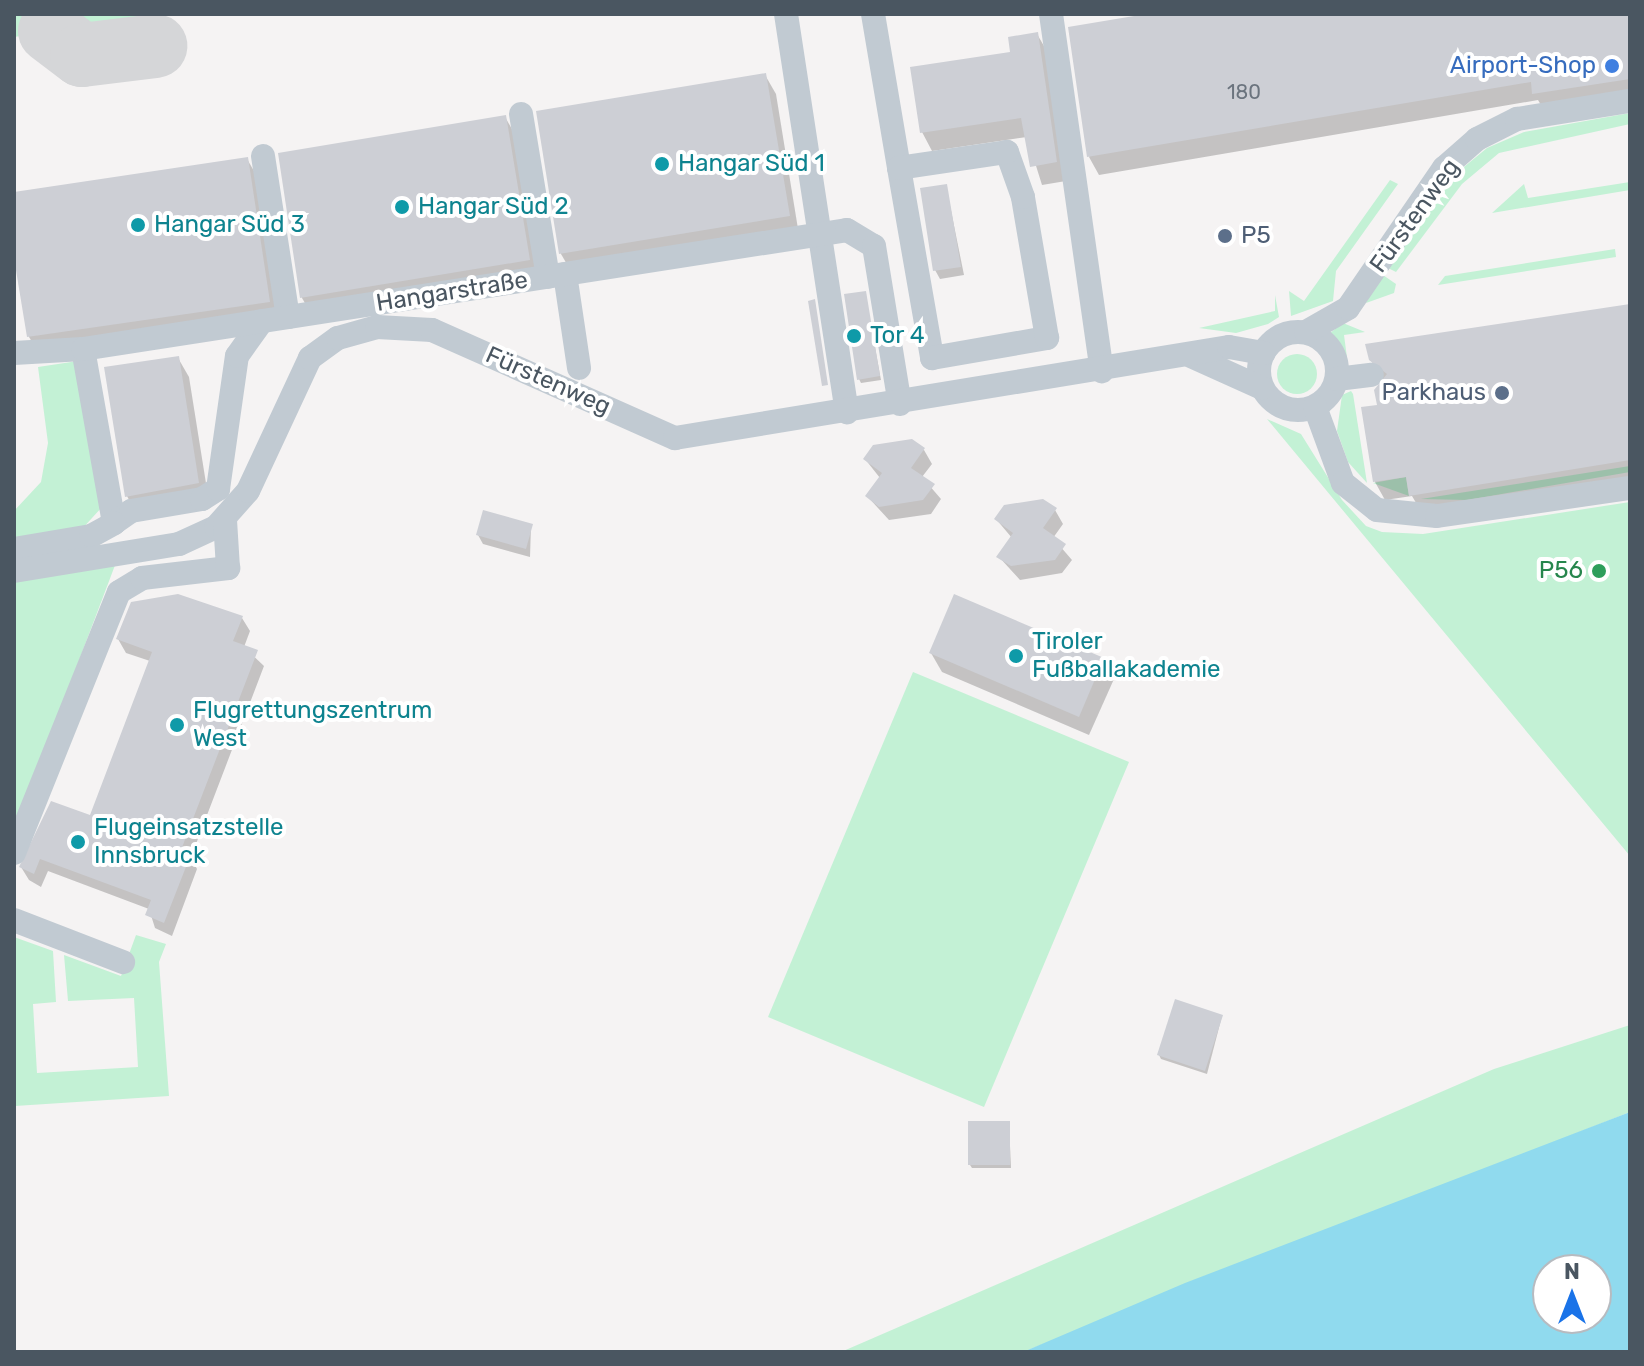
<!DOCTYPE html>
<html>
<head>
<meta charset="utf-8">
<style>
	body { margin:0 }
	#map { position:relative; width:1644px; height:1366px; overflow:hidden; background:#f5f3f3; font-family:Rubik,sans-serif }
	div>[style] { position:absolute }
	[style*='--x'] { left:calc(var(--x)*1px); top:calc(var(--y)*1px); width:calc(var(--w)*1px); rotate:calc(var(--a)*1deg) }
	.green>* { inset:0; background:#c3f1d5 }
	.round { border-radius:50% }
	.water>* { inset:0; background:#90daee }
	.shadow>* { inset:0; background:#0003 }
	.taxiway>* { height:64px; margin:-32px; padding:0 32px; transform-origin:32px; border-radius:32px; background:#d5d6d8 }
	.building>* { inset:0; background:#cdcfd5 }
	.minor>* { height:24px; margin:-12px; padding:0 12px; transform-origin:12px; border-radius:12px; background:#c1cad2 }
	.minor>.ring { margin:-12px; padding:0; box-sizing:content-box; background:none; border:24px solid #c1cad2; border-radius:50% }
	.dots>* { width:22px; height:22px; translate:-50% -50%; box-sizing:border-box; border:4px solid #fff; border-radius:50% }
	span { translate:-50% -50%; white-space:nowrap; text-align:center; line-height:1.15; -webkit-text-stroke:8px #fff; paint-order:stroke }
	.number-label { font-size:20px; color:#6b747e }
	.number-label span { -webkit-text-stroke-width:0 }
	.shop-label { font-size:24px; color:#366cbe }
	.right { translate:-100% -50%; text-align:right }
	.culture-label { font-size:24px; color:#0d838f }
	.left { translate:0 -50%; text-align:left }
	.street-label { font-size:24px; color:#4a5661 }
	.service-label { font-size:24px; color:#4e5e75 }
	.leisure-label { font-size:24px; color:#27864d }
	.frame { position:absolute; inset:0; border:16px solid #4a5661; pointer-events:none }
	.north { position:absolute; left:1532px; top:1254px; width:80px; height:80px; box-sizing:border-box; background:#fff; border:2px solid #b7bbc0; border-radius:50%; rotate:0deg; font-size:22px; font-weight:700; line-height:32px; text-align:center; color:#4a5661 }
	.north::after { content:''; display:block; margin:auto; width:28px; height:36px; background:#1a73e8; clip-path:polygon(50% 0,100% 100%,50% 72%,0 100%) }
</style>
</head>
<body>
<div id="map">
	<div class="green">
		<i style="clip-path:polygon(14px 14px,160px 14px,14px 37px)"></i>
		<i style="clip-path:polygon(1630px 113px,1630px 124px,1499px 153px,1462px 184px,1396px 272px,1386px 267px,1453px 176px,1487px 148px,1524px 132px)"></i>
		<i style="clip-path:polygon(1390px 180px,1398px 184px,1336px 271px,1333px 301px,1291px 316px,1289px 291px,1304px 301px)"></i>
		<i style="clip-path:polygon(1630px 182px,1630px 190px,1492px 213px,1524px 184px,1528px 198px)"></i>
		<i style="clip-path:polygon(1615px 249px,1616px 257px,1438px 285px,1445px 276px)"></i>
		<i style="clip-path:polygon(1380px 273px,1396px 284px,1394px 293px,1366px 303px)"></i>
		<i style="clip-path:polygon(1275px 295px,1279px 317px,1268px 324px,1236px 333px,1199px 328px,1275px 311px)"></i>
		<i style="clip-path:polygon(1343px 323px,1365px 332px,1344px 335px,1348px 365px,1330px 333px)"></i>
		<i class="round" style="left:1277px;top:354px;width:40px;height:40px"></i>
		<i style="clip-path:polygon(78px 361px,103px 506px,81px 530px,14px 541px,14px 511px,41px 482px,48px 443px,38px 367px)"></i>
		<i style="clip-path:polygon(1351px 391px,1353px 394px,1367px 483px,1348px 462px,1337px 431px,1342px 395px)"></i>
		<i style="clip-path:polygon(1267px 419px,1301px 434px,1342px 500px,1366px 526px,1382px 532px,1423px 534px,1630px 502px,1630px 856px)"></i>
		<i style="clip-path:polygon(1630px 466px,1630px 472px,1467px 500px,1421px 499px)"></i>
		<i style="clip-path:polygon(1406px 477px,1409px 496px,1373px 483px)"></i>
		<i style="clip-path:polygon(117px 560px,14px 832px,14px 576px)"></i>
		<i style="clip-path:polygon(913px 672px,1129px 762px,984px 1107px,768px 1017px)"></i>
		<i style="clip-path:polygon(136px 935px,166px 944px,159px 962px,169px 1096px,15px 1106px,14px 937px,53px 951px,56px 1002px,33px 1004px,37px 1073px,138px 1067px,134px 998px,68px 1001px,64px 955px,121px 976px)"></i>
		<i style="clip-path:polygon(1630px 1025px,1630px 1112px,1023px 1352px,841px 1352px,1494px 1069px)"></i>
	</div>
	<div class="water">
		<i style="clip-path:polygon(evenodd,1630px 1112px,1630px 1352px,1023px 1352px,1185px 1283px,1630px 1112px,1548px 1270px,1596px 1270px,1596px 1318px,1548px 1318px,1548px 1270px)"></i>
	</div>
	<div class="shadow">
		<i style="clip-path:polygon(1157px 14px,1630px 14px,1630px 98px,1545px 112px,1538px 100px,1099px 175px,1089px 157px)"></i>
		<i style="clip-path:polygon(1037px 34px,1048px 53px,1066px 181px,1042px 185px,1027px 137px,932px 151px,922px 132px)"></i>
		<i style="clip-path:polygon(765px 75px,776px 94px,799px 235px,572px 273px,561px 254px,538px 113px)"></i>
		<i style="clip-path:polygon(505px 117px,516px 136px,539px 279px,313px 317px,302px 298px,280px 155px)"></i>
		<i style="clip-path:polygon(247px 159px,258px 178px,280px 321px,40px 355px,29px 337px,14px 246px,14px 194px)"></i>
		<i style="clip-path:polygon(946px 186px,964px 275px,940px 279px,935px 270px)"></i>
		<i style="clip-path:polygon(865px 293px,881px 380px,861px 383px,859px 379px)"></i>
		<i style="clip-path:polygon(1630px 306px,1630px 480px,1422px 513px,1412px 496px,1385px 500px,1375px 482px,1363px 409px,1379px 406px,1382px 379px,1371px 360px)"></i>
		<i style="clip-path:polygon(178px 358px,189px 377px,209px 502px,137px 515px,127px 496px)"></i>
		<i style="clip-path:polygon(924px 450px,932px 464px,922px 477px,941px 499px,931px 514px,889px 520px,867px 496px,880px 478px,865px 459px)"></i>
		<i style="clip-path:polygon(1055px 510px,1063px 524px,1053px 538px,1072px 560px,1062px 573px,1020px 580px,999px 557px,1012px 538px,996px 519px)"></i>
		<i style="clip-path:polygon(531px 526px,530px 557px,483px 544px,478px 535px)"></i>
		<i style="clip-path:polygon(242px 618px,250px 631px,244px 647px,264px 666px,191px 857px,197px 869px,172px 936px,155px 928px,149px 909px,48px 871px,41px 887px,29px 880px,21px 867px,91px 818px,150px 661px,126px 653px,118px 639px)"></i>
		<i style="clip-path:polygon(931px 653px,1103px 660px,1114px 679px,1089px 735px,942px 672px)"></i>
		<i style="clip-path:polygon(1222px 1016px,1207px 1074px,1161px 1059px,1159px 1055px)"></i>
		<i style="clip-path:polygon(1009px 1123px,1011px 1168px,972px 1168px,970px 1165px)"></i>
	</div>
	<div class="taxiway">
		<i style="--x:50;--y:31;--w:40;--a:37"></i>
		<i style="--x:82;--y:55;--w:74;--a:-7"></i>
	</div>
	<div class="building">
		<i style="clip-path:polygon(1146px 14px,1630px 14px,1630px 79px,1532px 94px,1531px 82px,1087px 157px,1068px 27px)"></i>
		<i style="clip-path:polygon(1038px 32px,1057px 162px,1030px 167px,1021px 118px,920px 133px,910px 67px,1010px 52px,1008px 37px)"></i>
		<i style="clip-path:polygon(766px 73px,790px 216px,559px 254px,536px 111px)"></i>
		<i style="clip-path:polygon(506px 115px,530px 260px,300px 298px,278px 153px)"></i>
		<i style="clip-path:polygon(248px 157px,270px 302px,27px 337px,14px 258px,14px 192px)"></i>
		<i style="clip-path:polygon(947px 184px,961px 267px,933px 271px,920px 188px)"></i>
		<i style="clip-path:polygon(866px 291px,880px 376px,857px 380px,844px 294px)"></i>
		<i style="clip-path:polygon(815px 299px,828px 385px,822px 386px,808px 301px)"></i>
		<i style="clip-path:polygon(1630px 304px,1630px 460px,1409px 496px,1406px 477px,1373px 482px,1361px 407px,1377px 405px,1374px 390px,1387px 374px,1369px 360px,1365px 344px)"></i>
		<i style="clip-path:polygon(179px 356px,199px 483px,125px 497px,104px 367px)"></i>
		<i style="clip-path:polygon(912px 439px,925px 448px,911px 468px,935px 484px,923px 500px,879px 507px,865px 496px,882px 473px,863px 459px,873px 445px)"></i>
		<i style="clip-path:polygon(1043px 499px,1057px 508px,1043px 528px,1066px 544px,1055px 560px,1011px 566px,996px 557px,1013px 533px,994px 519px,1004px 505px)"></i>
		<i style="clip-path:polygon(483px 510px,533px 524px,526px 549px,476px 535px)"></i>
		<i style="clip-path:polygon(178px 594px,243px 616px,233px 641px,258px 650px,181px 850px,191px 854px,164px 923px,145px 915px,151px 900px,40px 859px,34px 874px,19px 867px,51px 801px,90px 815px,152px 652px,116px 639px,131px 602px)"></i>
		<i style="clip-path:polygon(954px 594px,1104px 658px,1079px 717px,929px 653px)"></i>
		<i style="clip-path:polygon(1175px 999px,1223px 1015px,1205px 1071px,1157px 1055px)"></i>
		<i style="clip-path:polygon(968px 1121px,1010px 1121px,1010px 1165px,968px 1165px)"></i>
	</div>
	<div class="minor">
		<i style="--x:786;--y:14;--w:403;--a:81.3"></i>
		<i style="--x:873;--y:14;--w:156;--a:80.4"></i>
		<i style="--x:899;--y:168;--w:193;--a:80.1"></i>
		<i style="--x:932;--y:358;--w:117;--a:-9.9"></i>
		<i style="--x:1047;--y:338;--w:143;--a:-99.7"></i>
		<i style="--x:1023;--y:197;--w:48;--a:-109.6"></i>
		<i style="--x:1007;--y:152;--w:109;--a:171.6"></i>
		<i style="--x:1051;--y:14;--w:361;--a:81.9"></i>
		<i style="--x:521;--y:114;--w:165;--a:80.6"></i>
		<i style="--x:263;--y:156;--w:163;--a:81.2"></i>
		<i style="--x:565;--y:274;--w:95;--a:81.5"></i>
		<i class="ring" style="left:1259px;top:332px;width:54px;height:54px"></i>
		<i style="--x:1306;--y:332;--w:48;--a:-29.7"></i>
		<i style="--x:1348;--y:308;--w:170;--a:-55.6"></i>
		<i style="--x:1444;--y:168;--w:44;--a:-41.3"></i>
		<i style="--x:1477;--y:139;--w:45;--a:-26.6"></i>
		<i style="--x:1517;--y:119;--w:114;--a:-9.1"></i>
		<i style="--x:83;--y:349;--w:177;--a:79.9"></i>
		<i style="--x:114;--y:523;--w:21;--a:-35"></i>
		<i style="--x:131;--y:511;--w:72;--a:-9.6"></i>
		<i style="--x:202;--y:499;--w:19;--a:-32"></i>
		<i style="--x:218;--y:489;--w:134;--a:-81.9"></i>
		<i style="--x:237;--y:356;--w:43;--a:-54.5"></i>
		<i style="--x:14;--y:353;--w:69;--a:-3.3"></i>
		<i style="--x:83;--y:349;--w:773;--a:-8.85"></i>
		<i style="--x:847;--y:230;--w:31;--a:31"></i>
		<i style="--x:874;--y:246;--w:160;--a:80.7"></i>
		<i style="--x:1191;--y:356;--w:78;--a:24.3"></i>
		<i style="--x:1337;--y:379;--w:35;--a:-7"></i>
		<i style="--x:1315;--y:407;--w:81;--a:69.8"></i>
		<i style="--x:1343;--y:483;--w:43;--a:38.5"></i>
		<i style="--x:1377;--y:510;--w:60;--a:5.7"></i>
		<i style="--x:1437;--y:516;--w:195;--a:-8.3"></i>
		<i style="--x:14;--y:549;--w:78;--a:-9.6"></i>
		<i style="--x:91;--y:536;--w:26;--a:-29"></i>
		<i style="--x:14;--y:571;--w:167;--a:-9.3"></i>
		<i style="--x:179;--y:544;--w:41;--a:-24.7"></i>
		<i style="--x:216;--y:527;--w:48;--a:-48.4"></i>
		<i style="--x:248;--y:491;--w:147;--a:-65"></i>
		<i style="--x:310;--y:358;--w:34;--a:-36"></i>
		<i style="--x:338;--y:338;--w:41;--a:-15.8"></i>
		<i style="--x:377;--y:327;--w:55;--a:3.1"></i>
		<i style="--x:432;--y:330;--w:266;--a:24"></i>
		<i style="--x:675;--y:438;--w:561;--a:-9.33"></i>
		<i style="--x:1229;--y:347;--w:35;--a:10"></i>
		<i style="--x:14;--y:853;--w:281;--a:-68.1"></i>
		<i style="--x:119;--y:592;--w:27;--a:-31"></i>
		<i style="--x:142;--y:578;--w:87;--a:-6.6"></i>
		<i style="--x:228;--y:568;--w:48;--a:-93.6"></i>
		<i style="--x:14;--y:920;--w:117;--a:21.1"></i>
	</div>
	<div class="dots">
		<i style="left:1612px;top:66px;background:#3f7fe0"></i>
		<i style="left:662px;top:164px;background:#0f9aa8"></i>
		<i style="left:402px;top:207px;background:#0f9aa8"></i>
		<i style="left:138px;top:225px;background:#0f9aa8"></i>
		<i style="left:1225px;top:236px;background:#5c6f8a"></i>
		<i style="left:854px;top:336px;background:#0f9aa8"></i>
		<i style="left:1502px;top:393px;background:#5c6f8a"></i>
		<i style="left:1599px;top:571px;background:#2e9e5b"></i>
		<i style="left:1016px;top:656px;background:#0f9aa8"></i>
		<i style="left:177px;top:725px;background:#0f9aa8"></i>
		<i style="left:78px;top:842px;background:#0f9aa8"></i>
	</div>
	<div class="number-label">
		<span style="left:1244px;top:92px">180</span>
	</div>
	<div class="shop-label">
		<span class="right" style="left:1596px;top:66px">Airport-Shop</span>
	</div>
	<div class="culture-label">
		<span class="left" style="left:678px;top:164px">Hangar Süd 1</span>
		<span class="left" style="left:418px;top:207px">Hangar Süd 2</span>
		<span class="left" style="left:154px;top:225px">Hangar Süd 3</span>
		<span class="left" style="left:870px;top:336px">Tor 4</span>
		<span class="left" style="left:1032px;top:656px">Tiroler<br>Fußballakademie</span>
		<span class="left" style="left:193px;top:725px">Flugrettungszentrum<br>West</span>
		<span class="left" style="left:94px;top:842px">Flugeinsatzstelle<br>Innsbruck</span>
	</div>
	<div class="street-label">
		<span style="left:1415px;top:216px;rotate:-54deg">Fürstenweg</span>
		<span style="left:452px;top:292px;rotate:-9deg">Hangarstraße</span>
		<span style="left:548px;top:381px;rotate:24deg">Fürstenweg</span>
	</div>
	<div class="service-label">
		<span class="left" style="left:1241px;top:236px">P5</span>
		<span class="right" style="left:1486px;top:393px">Parkhaus</span>
	</div>
	<div class="leisure-label">
		<span class="right" style="left:1583px;top:571px">P56</span>
	</div>
	<div class="frame"></div>
	<div class="north">N</div>
</div>
</body>
</html>
